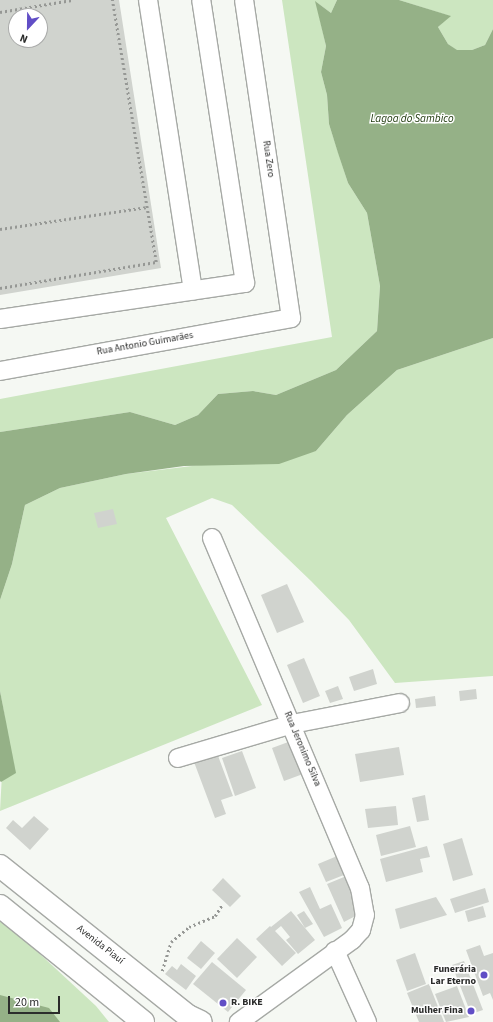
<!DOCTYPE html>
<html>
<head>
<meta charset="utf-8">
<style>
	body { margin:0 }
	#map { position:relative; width:493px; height:1022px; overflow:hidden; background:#f5f8f3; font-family:"Source Sans 3",sans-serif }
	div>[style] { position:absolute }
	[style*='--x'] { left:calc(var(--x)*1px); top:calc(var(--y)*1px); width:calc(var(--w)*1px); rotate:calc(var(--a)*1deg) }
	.green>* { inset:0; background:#cce6c0 }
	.water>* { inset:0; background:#95b187 }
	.building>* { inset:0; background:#d0d3ce }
	.path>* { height:2.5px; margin-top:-1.25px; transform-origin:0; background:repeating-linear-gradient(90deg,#969895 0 2px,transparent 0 5px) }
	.roads { filter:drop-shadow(1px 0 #a6a9a5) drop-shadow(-1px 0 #a6a9a5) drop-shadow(0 1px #a6a9a5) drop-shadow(0 -1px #a6a9a5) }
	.minor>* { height:18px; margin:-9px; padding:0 9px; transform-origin:9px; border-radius:9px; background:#fff }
	.major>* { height:22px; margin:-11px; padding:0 11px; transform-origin:11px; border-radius:11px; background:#fff }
	.dots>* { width:11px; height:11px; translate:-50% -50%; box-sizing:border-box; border:2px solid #fff; border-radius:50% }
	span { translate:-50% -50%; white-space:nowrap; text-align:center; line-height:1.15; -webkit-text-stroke:3px #fff; paint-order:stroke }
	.street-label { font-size:10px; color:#2b2c2b }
	.poi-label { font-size:10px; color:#2b2c2b; font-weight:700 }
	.right { translate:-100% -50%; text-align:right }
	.left { translate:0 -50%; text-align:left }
	.water-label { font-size:11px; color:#1c370a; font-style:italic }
	.north { position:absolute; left:8px; top:8px; width:40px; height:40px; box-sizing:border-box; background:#fff; border:1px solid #aaabaa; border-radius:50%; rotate:202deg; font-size:11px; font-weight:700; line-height:16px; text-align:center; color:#2b2c2b }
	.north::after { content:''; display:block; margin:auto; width:14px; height:18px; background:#614ec6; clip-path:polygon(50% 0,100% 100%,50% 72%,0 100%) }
	.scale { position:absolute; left:8px; top:996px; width:52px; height:18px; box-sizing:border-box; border:2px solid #2b2c2b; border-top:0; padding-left:5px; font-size:12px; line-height:14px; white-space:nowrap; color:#2b2c2b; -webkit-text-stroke:3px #fff; paint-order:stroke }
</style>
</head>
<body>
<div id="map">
	<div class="green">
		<i style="clip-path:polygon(282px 0,337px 0,331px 13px,316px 2px,326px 46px,321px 72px,327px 95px,329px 124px,348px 183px,367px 213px,380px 286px,377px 331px,336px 370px,276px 395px,253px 391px,218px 394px,198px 415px,175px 425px,130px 412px,0 432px,0 399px,332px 337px)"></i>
		<i style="clip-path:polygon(399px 0,493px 0,493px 29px,485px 45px,472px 50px,456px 50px,448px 44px,438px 27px,450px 16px)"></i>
		<i style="clip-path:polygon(493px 338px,493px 676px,395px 683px,349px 620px,311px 581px,232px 505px,212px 498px,166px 518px,262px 705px,0 811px,5px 718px,0 691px,0 600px,12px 564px,25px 505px,60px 488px,126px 474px,316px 451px,347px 415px,397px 370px)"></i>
		<i style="clip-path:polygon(0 917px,96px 1006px,109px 1022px,0 1022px)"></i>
	</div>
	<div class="water">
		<i style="clip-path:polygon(337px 0,399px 0,451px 16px,438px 27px,448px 44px,457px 50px,472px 50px,485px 45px,493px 29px,493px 338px,397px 370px,347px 415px,316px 451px,279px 464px,184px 466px,126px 474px,60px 488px,25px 505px,12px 564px,0 600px,0 432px,130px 412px,175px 425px,198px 415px,218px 394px,253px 391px,276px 395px,336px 370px,377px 331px,380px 286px,367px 213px,348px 183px,338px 153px,329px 124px,327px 95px,321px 72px,326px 46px,315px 1px,331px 13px)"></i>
		<i style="clip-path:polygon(0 691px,16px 773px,1px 782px,0 781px)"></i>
		<i style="clip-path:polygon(0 995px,49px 1008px,60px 1022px,0 1022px)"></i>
	</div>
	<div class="building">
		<i style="clip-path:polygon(evenodd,0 0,119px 0,161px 268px,0 295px,0 0,16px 16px,40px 16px,40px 40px,16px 40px,16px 16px)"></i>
		<i style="clip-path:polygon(113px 509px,117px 524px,98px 528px,94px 513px)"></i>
		<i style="clip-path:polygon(287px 584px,304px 622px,277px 633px,261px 595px)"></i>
		<i style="clip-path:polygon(304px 658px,320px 696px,303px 703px,287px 665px)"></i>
		<i style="clip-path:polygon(373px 669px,377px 684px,354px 691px,349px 677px)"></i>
		<i style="clip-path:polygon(338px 686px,343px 699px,330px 703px,325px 691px)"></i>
		<i style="clip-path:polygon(476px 689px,477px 699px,460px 701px,459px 691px)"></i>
		<i style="clip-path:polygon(435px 696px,436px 706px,416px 708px,415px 699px)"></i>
		<i style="clip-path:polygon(291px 741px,303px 774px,284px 781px,272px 748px)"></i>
		<i style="clip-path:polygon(399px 747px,404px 775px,360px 782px,355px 754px)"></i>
		<i style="clip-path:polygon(242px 751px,256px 788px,235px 796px,222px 758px)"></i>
		<i style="clip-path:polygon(217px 753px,233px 796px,221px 800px,226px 814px,215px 818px,194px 762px)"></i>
		<i style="clip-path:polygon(425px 795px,429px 820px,417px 822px,412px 798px)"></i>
		<i style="clip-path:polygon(396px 806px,398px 825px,368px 828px,365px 809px)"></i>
		<i style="clip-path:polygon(34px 816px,49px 829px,30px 850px,6px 828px,13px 820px,22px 828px)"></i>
		<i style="clip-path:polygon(410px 826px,416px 847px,381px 856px,376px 835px)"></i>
		<i style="clip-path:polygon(462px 838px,473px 875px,453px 881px,443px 844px)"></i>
		<i style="clip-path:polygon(427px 846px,430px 857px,420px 859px,423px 872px,386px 882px,380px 859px)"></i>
		<i style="clip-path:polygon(342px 854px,349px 873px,326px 882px,318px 864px)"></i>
		<i style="clip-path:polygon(344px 877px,347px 882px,352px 880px,363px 912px,344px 922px,327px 884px)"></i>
		<i style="clip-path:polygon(223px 878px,241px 896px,230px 907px,212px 890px)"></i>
		<i style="clip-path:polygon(310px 887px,320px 909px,331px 904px,342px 928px,324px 937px,299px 892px)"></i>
		<i style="clip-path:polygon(485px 888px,489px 902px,455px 913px,450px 899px)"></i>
		<i style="clip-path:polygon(436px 897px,447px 915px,400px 929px,395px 909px)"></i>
		<i style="clip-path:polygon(483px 906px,486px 917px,468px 922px,465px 911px)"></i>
		<i style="clip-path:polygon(291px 911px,315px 940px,298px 954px,286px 940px,290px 937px,281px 926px,275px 931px,296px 953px,282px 966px,256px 939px,270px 926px,274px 930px,271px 927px)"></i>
		<i style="clip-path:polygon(304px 911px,313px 924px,305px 928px,297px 915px)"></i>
		<i style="clip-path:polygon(237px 938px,257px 957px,237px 978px,217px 959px)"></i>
		<i style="clip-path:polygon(201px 941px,215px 953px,201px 969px,187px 958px)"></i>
		<i style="clip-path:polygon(480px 945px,484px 956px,493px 953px,493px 1000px,490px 993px,483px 996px,466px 950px)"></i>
		<i style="clip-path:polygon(415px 953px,426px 984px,407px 991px,396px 960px)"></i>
		<i style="clip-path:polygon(464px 961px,483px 1010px,471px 1014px,452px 965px)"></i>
		<i style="clip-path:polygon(212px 962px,246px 990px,228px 1012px,193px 984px)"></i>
		<i style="clip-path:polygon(181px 964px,196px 976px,186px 990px,165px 974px,172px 966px,177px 970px)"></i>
		<i style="clip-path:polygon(429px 984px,444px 1022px,419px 1022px,407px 993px)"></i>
		<i style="clip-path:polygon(457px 986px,469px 1017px,446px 1022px,435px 994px)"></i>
	</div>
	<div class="path">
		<i style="--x:0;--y:12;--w:73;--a:-9.5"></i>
		<i style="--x:0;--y:229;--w:149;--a:-8.5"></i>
		<i style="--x:0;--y:288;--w:158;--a:-9.5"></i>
		<i style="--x:156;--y:262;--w:266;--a:-99.5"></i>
		<i style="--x:162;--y:971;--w:30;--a:-73"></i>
		<i style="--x:171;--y:942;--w:23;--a:-40"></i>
		<i style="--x:189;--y:927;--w:28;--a:-23"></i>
		<i style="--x:215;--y:916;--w:13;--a:-58"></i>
	</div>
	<div class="roads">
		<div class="minor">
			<i style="--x:148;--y:0;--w:294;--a:81.2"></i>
			<i style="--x:0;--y:319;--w:248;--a:-8.4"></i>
			<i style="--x:245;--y:283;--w:286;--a:-98.8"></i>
			<i style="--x:0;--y:371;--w:296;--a:-10.3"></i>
			<i style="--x:291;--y:318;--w:321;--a:-98.4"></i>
			<i style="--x:212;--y:538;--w:380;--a:67.1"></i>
			<i style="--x:360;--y:888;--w:27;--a:80"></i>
			<i style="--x:365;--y:915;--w:16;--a:105"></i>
			<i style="--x:361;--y:930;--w:13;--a:132"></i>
			<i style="--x:352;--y:940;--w:140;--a:144"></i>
			<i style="--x:178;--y:758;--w:119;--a:-16.6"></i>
			<i style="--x:292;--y:724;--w:110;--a:-11"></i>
			<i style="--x:335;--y:951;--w:78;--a:65.7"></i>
		</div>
		<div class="major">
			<i style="--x:0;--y:866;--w:241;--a:38.6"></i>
			<i style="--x:188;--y:1016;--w:14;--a:25"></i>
			<i style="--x:0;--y:906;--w:184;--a:39"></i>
		</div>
	</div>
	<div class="dots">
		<i style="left:484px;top:975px;background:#614ec6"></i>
		<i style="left:223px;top:1003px;background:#614ec6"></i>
		<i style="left:471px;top:1011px;background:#614ec6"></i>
	</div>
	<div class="street-label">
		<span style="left:268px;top:159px;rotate:82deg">Rua Zero</span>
		<span style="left:145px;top:344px;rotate:-10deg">Rua Antonio Guimarães</span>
		<span style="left:302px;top:749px;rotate:67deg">Rua Jeronimo Silva</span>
		<span style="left:100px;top:945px;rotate:38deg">Avenida Piauí</span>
	</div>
	<div class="poi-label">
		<span class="right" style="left:476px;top:975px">Funerária<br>Lar Eterno</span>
		<span class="left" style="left:231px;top:1003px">R. BIKE</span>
		<span class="right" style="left:463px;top:1011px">Mulher Fina</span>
	</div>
	<div class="water-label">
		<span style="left:412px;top:119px">Lagoa do Sambico</span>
	</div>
	<div class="north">N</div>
	<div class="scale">20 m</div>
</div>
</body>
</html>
